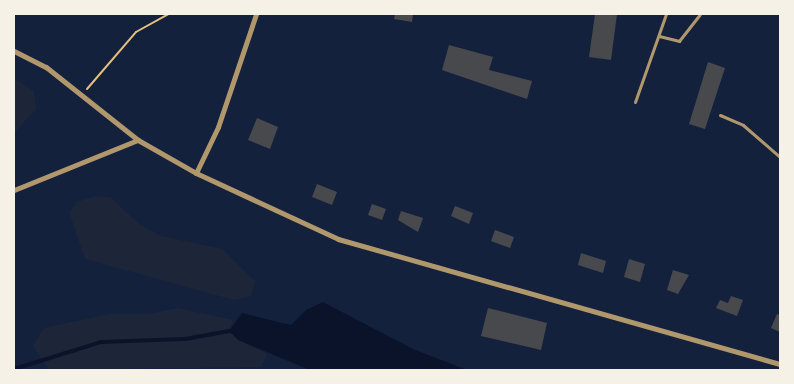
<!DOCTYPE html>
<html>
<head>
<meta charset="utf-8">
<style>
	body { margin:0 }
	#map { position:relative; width:794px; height:384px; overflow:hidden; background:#14213d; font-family:"Exo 2",sans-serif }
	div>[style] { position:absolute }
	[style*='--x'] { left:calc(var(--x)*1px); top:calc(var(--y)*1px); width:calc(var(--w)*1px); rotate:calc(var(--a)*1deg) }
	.green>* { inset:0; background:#1d2539 }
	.water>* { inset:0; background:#0b132b }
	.stream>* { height:4px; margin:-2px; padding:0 2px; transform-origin:2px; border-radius:2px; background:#0b132b }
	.building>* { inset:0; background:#48494c }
	.path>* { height:2px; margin:-1px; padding:0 1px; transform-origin:1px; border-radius:1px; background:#e5c07b }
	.service>* { height:3px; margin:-1.5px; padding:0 1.5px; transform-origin:1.5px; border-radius:1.5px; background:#b1986c }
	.minor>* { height:5px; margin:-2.5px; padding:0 2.5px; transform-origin:2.5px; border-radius:2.5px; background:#b1986c }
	span { translate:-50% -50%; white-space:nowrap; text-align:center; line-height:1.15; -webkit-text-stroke:4px #f6f1e7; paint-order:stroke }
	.frame { position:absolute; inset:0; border:15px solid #f6f1e7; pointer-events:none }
</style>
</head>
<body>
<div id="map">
	<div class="green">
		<i style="clip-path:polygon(14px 79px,34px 91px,36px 109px,14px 133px)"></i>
		<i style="clip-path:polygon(95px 196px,110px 197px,139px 224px,161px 236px,222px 249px,255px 281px,251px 296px,234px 300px,85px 259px,69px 212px,77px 202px)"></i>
		<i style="clip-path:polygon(177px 308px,233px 320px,229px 331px,238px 339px,267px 354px,261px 367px,49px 370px,33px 346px,44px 328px,109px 314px,149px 314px)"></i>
	</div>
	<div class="water">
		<i style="clip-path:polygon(323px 302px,413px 349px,467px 370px,310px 370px,238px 340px,229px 331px,242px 313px,291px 325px,306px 310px)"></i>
	</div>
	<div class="stream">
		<i style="--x:14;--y:369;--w:91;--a:-17.2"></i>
		<i style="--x:101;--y:342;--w:84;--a:-2"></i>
		<i style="--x:185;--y:339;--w:45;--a:-10.3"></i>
	</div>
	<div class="building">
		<i style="clip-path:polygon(395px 14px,413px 14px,412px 22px,394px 19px)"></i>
		<i style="clip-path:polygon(595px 14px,617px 14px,611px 60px,589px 57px)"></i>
		<i style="clip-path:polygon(449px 45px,493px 57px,489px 70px,532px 81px,527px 99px,442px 70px)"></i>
		<i style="clip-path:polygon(708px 62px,725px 68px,705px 129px,689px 124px)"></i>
		<i style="clip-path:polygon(257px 118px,278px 127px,270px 149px,248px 140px)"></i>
		<i style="clip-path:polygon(317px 184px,337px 192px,332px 205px,312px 197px)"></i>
		<i style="clip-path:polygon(372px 204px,386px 209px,382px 220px,368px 215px)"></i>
		<i style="clip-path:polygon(455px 206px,473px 213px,469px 224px,451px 216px)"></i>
		<i style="clip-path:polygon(401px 211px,423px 218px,418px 232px,398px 220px)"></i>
		<i style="clip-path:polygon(495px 230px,514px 237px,510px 248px,491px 241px)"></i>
		<i style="clip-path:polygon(581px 253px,606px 261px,603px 273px,578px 265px)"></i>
		<i style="clip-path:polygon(629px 259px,645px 264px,640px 282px,624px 277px)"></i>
		<i style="clip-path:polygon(673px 270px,689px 275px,678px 294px,667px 290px)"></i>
		<i style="clip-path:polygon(731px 296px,743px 300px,737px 316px,716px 308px,720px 300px,728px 303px)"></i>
		<i style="clip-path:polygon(488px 308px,547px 323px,541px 350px,481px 336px)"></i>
		<i style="clip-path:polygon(777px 314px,780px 315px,780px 332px,771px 328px)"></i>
	</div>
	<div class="path">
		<i style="--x:87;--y:89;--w:75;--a:-49.3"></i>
		<i style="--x:136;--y:32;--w:38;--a:-29"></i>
	</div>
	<div class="service">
		<i style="--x:659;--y:36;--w:21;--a:14"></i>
		<i style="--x:679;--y:41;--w:34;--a:-52"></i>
		<i style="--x:635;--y:102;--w:93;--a:-70.6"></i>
		<i style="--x:720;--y:115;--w:25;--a:23"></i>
		<i style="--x:743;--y:125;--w:49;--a:40.9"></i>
	</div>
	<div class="minor">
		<i style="--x:14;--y:51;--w:36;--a:27"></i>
		<i style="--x:46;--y:67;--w:117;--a:38.4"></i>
		<i style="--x:196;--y:173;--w:51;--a:-64.4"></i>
		<i style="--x:218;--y:127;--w:119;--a:-71.4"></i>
		<i style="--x:14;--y:190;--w:134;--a:-22"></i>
		<i style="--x:138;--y:140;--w:67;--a:29.6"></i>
		<i style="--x:196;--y:173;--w:157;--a:24.9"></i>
		<i style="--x:338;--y:239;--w:459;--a:15.8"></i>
	</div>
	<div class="frame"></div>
</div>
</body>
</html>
